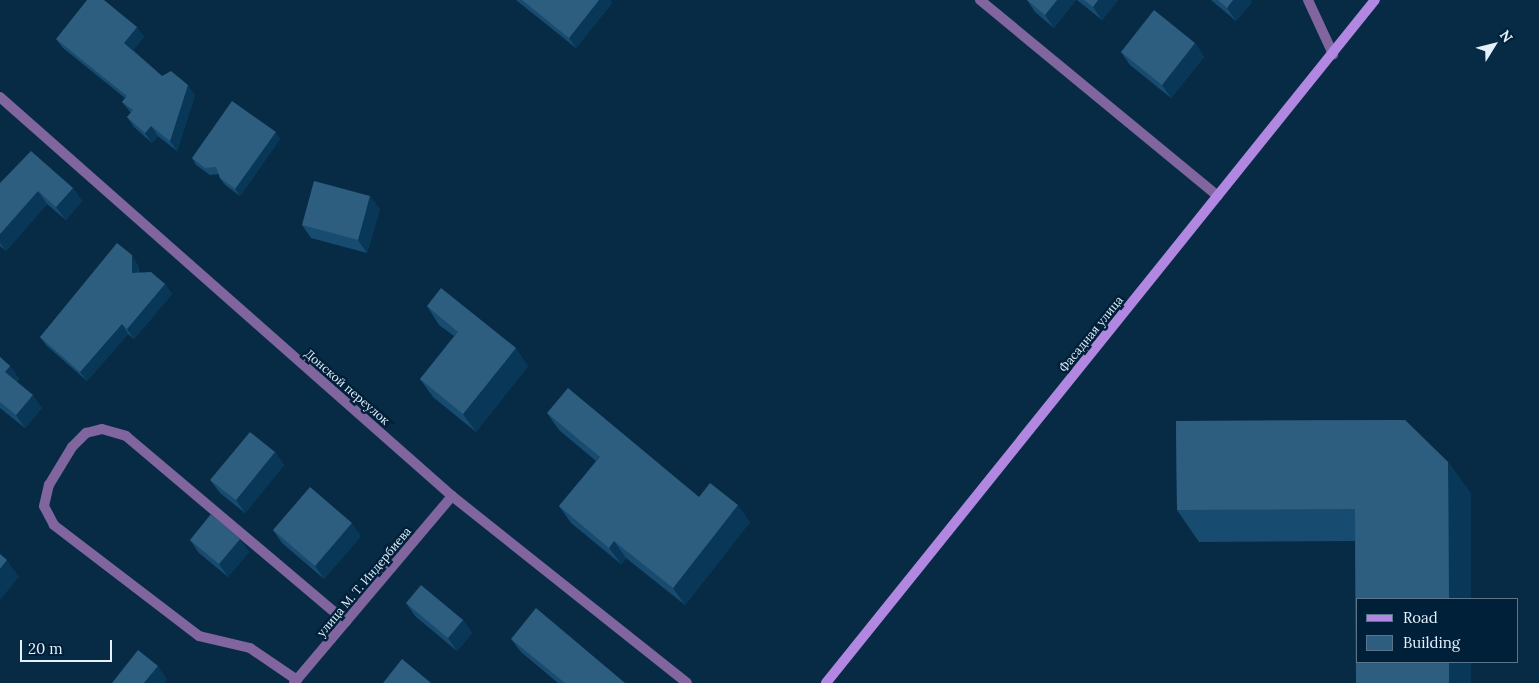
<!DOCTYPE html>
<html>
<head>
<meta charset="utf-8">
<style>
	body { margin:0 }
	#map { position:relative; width:1539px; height:683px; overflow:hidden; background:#072b44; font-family:Lora,serif }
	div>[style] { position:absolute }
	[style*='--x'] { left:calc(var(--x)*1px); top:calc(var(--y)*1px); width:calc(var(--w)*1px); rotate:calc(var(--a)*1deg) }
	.lane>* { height:10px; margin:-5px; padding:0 5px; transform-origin:5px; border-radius:5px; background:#80659e }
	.street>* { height:10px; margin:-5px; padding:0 5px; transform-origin:5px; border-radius:5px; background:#80659e }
	.secondary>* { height:10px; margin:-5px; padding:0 5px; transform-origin:5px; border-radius:5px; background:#b287e1 }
	.wall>* { inset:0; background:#174b70 }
	.shaded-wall>* { inset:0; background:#083758 }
	.building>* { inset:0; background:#2d5d7f }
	span { translate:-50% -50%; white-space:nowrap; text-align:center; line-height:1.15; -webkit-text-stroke:5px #00203a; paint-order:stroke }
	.street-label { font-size:12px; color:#e4f1fc }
	.legend { position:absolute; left:1356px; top:598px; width:162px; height:65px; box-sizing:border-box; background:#00203a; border:1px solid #5b7488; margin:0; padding:6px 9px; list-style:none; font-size:15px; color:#e4f1fc }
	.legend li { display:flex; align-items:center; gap:10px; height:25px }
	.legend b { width:25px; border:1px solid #5b7488 }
	.north { position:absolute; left:1469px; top:20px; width:50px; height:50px; -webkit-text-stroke:4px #00203a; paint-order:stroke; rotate:54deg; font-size:14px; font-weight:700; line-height:20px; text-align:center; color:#e4f1fc }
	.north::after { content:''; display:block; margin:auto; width:18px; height:22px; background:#e4f1fc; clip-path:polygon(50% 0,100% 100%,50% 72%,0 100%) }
	.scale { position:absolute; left:20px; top:640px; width:92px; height:22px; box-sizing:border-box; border:2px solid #e4f1fc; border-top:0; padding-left:6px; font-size:15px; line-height:18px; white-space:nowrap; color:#e4f1fc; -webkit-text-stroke:4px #00203a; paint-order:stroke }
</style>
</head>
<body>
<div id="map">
	<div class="lane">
		<i style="--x:980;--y:0;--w:308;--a:39.5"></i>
		<i style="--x:1308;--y:0;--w:60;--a:65.2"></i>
		<i style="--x:297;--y:680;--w:57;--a:-145.8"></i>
		<i style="--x:250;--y:648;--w:52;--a:-166.8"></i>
		<i style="--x:199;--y:636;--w:183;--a:-142.6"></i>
		<i style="--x:54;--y:525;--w:21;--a:-118"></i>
		<i style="--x:44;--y:506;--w:22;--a:-77"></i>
		<i style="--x:49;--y:485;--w:44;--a:-58.8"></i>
		<i style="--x:72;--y:447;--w:20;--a:-45"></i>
		<i style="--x:86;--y:433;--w:16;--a:-14"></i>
		<i style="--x:102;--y:429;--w:25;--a:16"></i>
		<i style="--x:126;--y:436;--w:288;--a:40.2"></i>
	</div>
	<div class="street">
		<i style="--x:0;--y:97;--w:603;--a:41.44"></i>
		<i style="--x:452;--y:496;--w:300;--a:38.5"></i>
		<i style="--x:294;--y:683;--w:245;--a:-49.8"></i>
	</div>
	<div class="secondary">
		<i style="--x:826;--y:683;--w:876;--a:-51.21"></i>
	</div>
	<div class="wall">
		<i style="clip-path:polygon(516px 0,610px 0,612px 3px,576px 48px)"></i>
		<i style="clip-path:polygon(1027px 0,1076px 0,1054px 28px,1035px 12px)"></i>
		<i style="clip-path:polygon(1077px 0,1118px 0,1102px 20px)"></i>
		<i style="clip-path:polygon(1211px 0,1250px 0,1252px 2px,1236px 21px)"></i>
		<i style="clip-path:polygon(137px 27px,144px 37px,133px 50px,162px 76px,195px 95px,177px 151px,158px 136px,152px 143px,134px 127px,127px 117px,131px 113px,122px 102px,125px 98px,63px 48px,56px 39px)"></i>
		<i style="clip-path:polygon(1195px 43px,1204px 57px,1171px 98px,1130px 65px,1121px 52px)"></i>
		<i style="clip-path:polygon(280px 139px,240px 196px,225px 185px,220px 178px,219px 174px,210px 175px,196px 165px,192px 158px)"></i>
		<i style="clip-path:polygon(0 183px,73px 188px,82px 201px,66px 220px,47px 204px,6px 251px,0 246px)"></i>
		<i style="clip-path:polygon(380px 209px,367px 253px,311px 238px,302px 225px)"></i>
		<i style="clip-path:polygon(138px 265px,139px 272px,165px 284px,172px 294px,134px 339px,128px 334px,87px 381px,47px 346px,40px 337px)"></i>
		<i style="clip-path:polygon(427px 306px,528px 366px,476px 432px,433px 397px,420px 379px,454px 336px,439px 325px)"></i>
		<i style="clip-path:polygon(0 357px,10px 366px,19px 379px,17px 382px,42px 408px,25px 428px,0 408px)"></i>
		<i style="clip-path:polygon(547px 413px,699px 497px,750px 522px,685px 605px,626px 558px,621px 564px,571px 523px,559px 506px,596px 461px,559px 430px)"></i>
		<i style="clip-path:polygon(1405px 420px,1448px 462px,1471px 494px,1471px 599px,1358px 599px,1358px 662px,1471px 662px,1471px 683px,1356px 683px,1355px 541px,1199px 542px,1177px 510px,1176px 421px)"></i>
		<i style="clip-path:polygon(275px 452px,284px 465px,245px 513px,220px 493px,210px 480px)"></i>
		<i style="clip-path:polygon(273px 530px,361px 536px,324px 579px,282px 543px)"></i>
		<i style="clip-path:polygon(240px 539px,249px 552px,228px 577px,199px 553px,190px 540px)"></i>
		<i style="clip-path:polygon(406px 603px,463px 620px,472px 633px,457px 651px,415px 616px)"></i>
		<i style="clip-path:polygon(511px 639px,625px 683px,558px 683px,521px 652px)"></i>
	</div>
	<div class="shaded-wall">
		<i style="clip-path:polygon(599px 0,610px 0,612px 3px,576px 48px,569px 38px)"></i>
		<i style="clip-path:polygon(1057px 0,1076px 0,1054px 28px,1045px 15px)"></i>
		<i style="clip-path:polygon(1098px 0,1118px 0,1102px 20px,1093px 7px)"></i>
		<i style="clip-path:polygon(1233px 0,1250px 0,1252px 2px,1236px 21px,1227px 8px)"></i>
		<i style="clip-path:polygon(137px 27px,144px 37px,131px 53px,124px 43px)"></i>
		<i style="clip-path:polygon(1195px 43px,1204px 57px,1171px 98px,1162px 85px)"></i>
		<i style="clip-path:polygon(188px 85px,195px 95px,177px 151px,170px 141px)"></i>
		<i style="clip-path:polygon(151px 126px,158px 136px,152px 143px,145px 133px)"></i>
		<i style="clip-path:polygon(276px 132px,280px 139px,240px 196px,235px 189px)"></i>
		<i style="clip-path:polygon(73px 188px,82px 201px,66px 220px,56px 207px)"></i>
		<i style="clip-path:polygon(38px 191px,47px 204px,6px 251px,0 243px,0 234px)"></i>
		<i style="clip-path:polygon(370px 196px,380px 209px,367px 253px,358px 240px)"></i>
		<i style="clip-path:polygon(132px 255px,138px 265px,139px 282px,132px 273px)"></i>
		<i style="clip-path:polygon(165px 284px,172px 294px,134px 339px,127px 329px)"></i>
		<i style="clip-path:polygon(122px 324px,128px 334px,87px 381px,80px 372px)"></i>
		<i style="clip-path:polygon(516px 348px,528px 366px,476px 432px,463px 414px)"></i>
		<i style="clip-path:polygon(10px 366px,19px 379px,14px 385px,5px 372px)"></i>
		<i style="clip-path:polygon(33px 395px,42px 408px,25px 428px,16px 415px)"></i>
		<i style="clip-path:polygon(275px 452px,284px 465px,245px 513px,236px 500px)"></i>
		<i style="clip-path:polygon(1448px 462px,1471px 494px,1471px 599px,1449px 599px)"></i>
		<i style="clip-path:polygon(738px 505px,750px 522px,685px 605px,673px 588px)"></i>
		<i style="clip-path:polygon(352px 523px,361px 536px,324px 579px,315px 566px)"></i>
		<i style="clip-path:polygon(240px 539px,249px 552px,228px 577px,219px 564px)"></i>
		<i style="clip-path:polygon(614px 541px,626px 558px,621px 564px,609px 548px)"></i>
		<i style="clip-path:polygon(7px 560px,19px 577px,0 600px,0 569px)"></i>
		<i style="clip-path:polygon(463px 620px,472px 633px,457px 651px,448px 638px)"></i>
		<i style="clip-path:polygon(1449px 662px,1471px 662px,1471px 683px,1449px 683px)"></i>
		<i style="clip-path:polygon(158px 666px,167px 679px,164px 683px,144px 683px)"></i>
	</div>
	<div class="building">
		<i style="clip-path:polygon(87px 0,104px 0,137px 27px,124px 43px,162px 76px,171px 71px,188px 85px,170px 141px,151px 126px,145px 133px,127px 117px,133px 110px,122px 102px,127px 96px,56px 39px)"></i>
		<i style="clip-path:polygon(522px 0,599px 0,569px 38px)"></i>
		<i style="clip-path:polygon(1027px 0,1057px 0,1045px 15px)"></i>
		<i style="clip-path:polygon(1084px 0,1098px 0,1093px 7px)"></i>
		<i style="clip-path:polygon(1218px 0,1233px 0,1227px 8px)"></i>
		<i style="clip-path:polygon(1154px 10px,1195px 43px,1162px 85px,1121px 52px)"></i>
		<i style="clip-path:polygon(232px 101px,276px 132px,235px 189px,220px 178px,216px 167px,205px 168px,192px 158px)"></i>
		<i style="clip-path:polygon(31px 151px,73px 188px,56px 207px,38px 191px,0 234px,0 183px)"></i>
		<i style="clip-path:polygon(314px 181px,370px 196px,358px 240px,302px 225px)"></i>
		<i style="clip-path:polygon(117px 243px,132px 255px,132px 273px,151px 272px,165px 284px,127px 329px,122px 324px,80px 372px,40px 337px)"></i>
		<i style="clip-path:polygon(441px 288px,516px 348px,463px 414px,420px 379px,458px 332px,427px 306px)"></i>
		<i style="clip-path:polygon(0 357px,10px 366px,5px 372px,33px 395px,16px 415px,0 402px)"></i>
		<i style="clip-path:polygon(568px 388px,699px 497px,710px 483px,738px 505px,673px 588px,614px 541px,609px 548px,559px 506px,600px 457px,547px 413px)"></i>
		<i style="clip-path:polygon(1405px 420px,1448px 462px,1449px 599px,1358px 599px,1358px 662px,1449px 662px,1449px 683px,1356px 683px,1355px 509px,1177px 510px,1176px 421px)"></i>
		<i style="clip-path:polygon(250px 432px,275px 452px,236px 500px,210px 480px)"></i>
		<i style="clip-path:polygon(310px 487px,352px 523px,315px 566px,273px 530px)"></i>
		<i style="clip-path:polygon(211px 514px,240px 539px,219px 564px,190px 540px)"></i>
		<i style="clip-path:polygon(0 554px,7px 560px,0 569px)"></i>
		<i style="clip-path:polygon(421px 585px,463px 620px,448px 638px,406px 603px)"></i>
		<i style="clip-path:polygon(536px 608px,625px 683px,565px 683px,511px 639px)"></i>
		<i style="clip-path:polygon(138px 650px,158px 666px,144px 683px,112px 683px)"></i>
		<i style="clip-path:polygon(402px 659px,431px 683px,383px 683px)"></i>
	</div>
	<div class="street-label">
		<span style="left:1091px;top:334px;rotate:-51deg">Фасадная улица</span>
		<span style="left:347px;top:387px;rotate:41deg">Донской переулок</span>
		<span style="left:364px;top:582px;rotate:-50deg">улица М. Т. Индербиева</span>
	</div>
	<ul class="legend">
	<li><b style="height:6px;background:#b287e1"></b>Road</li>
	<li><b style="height:14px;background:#2d5d7f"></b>Building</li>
	</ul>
	<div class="north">N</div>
	<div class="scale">20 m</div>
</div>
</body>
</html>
